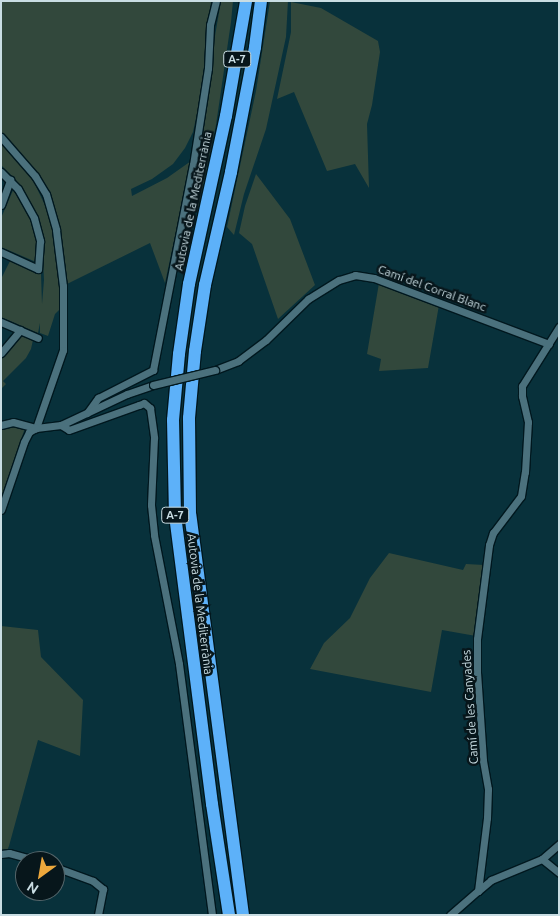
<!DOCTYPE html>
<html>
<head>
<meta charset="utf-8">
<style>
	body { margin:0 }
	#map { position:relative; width:560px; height:916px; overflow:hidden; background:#08313b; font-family:Ubuntu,sans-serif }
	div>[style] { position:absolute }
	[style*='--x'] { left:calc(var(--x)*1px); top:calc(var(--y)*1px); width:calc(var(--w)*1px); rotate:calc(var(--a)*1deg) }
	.green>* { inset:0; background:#32483c }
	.roads { filter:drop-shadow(1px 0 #00181f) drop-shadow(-1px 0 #00181f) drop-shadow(0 1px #00181f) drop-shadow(0 -1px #00181f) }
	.street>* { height:7px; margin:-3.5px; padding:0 3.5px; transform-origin:3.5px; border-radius:3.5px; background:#4b717d }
	.highway>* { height:12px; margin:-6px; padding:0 6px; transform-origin:6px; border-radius:6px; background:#5db1f9 }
	.bridges { filter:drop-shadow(1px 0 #00181f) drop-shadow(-1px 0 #00181f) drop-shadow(0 1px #00181f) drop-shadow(0 -1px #00181f) }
	.street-bridge>* { height:7px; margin:-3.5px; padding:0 3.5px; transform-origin:3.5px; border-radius:3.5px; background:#4b717d }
	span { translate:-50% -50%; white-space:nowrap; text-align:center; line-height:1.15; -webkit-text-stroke:5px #07161b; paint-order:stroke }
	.shield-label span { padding:1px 4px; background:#07161b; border:1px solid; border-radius:4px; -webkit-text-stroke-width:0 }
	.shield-label { font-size:11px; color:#c9dde3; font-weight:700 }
	.street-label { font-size:12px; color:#c9dde3 }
	.frame { position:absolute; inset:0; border:2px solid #c9dde3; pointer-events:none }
	.north { position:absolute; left:15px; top:851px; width:50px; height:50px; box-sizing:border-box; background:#07161b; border:1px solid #55666b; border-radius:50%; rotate:212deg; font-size:14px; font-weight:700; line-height:20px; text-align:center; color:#c9dde3 }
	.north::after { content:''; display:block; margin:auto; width:18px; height:22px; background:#eda83c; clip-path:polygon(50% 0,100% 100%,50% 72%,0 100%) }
</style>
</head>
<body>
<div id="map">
	<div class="green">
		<i style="clip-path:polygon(1px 1px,211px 1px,201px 95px,193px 132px,185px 148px,173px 164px,152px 179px,131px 189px,132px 196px,167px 178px,191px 161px,165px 283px,150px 243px,67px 284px,53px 206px,1px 133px)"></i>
		<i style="clip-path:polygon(221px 1px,233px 1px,231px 22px,216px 125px,198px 209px,186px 203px)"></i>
		<i style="clip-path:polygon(270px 1px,288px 1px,286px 37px,266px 129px,244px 194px,234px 235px,227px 227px,256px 91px)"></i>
		<i style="clip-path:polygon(291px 2px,321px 8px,378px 41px,380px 52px,372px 105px,367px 124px,369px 188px,355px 164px,327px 171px,294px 92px,277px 99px,291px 32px)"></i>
		<i style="clip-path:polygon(1px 142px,33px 180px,51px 218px,58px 268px,60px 309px,55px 314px,48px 336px,40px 333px,40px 323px,38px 333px,1px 317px,1px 279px,10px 261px,41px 274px,42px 304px,44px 280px,42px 242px,36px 218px,31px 205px,16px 180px,1px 165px)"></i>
		<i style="clip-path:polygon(256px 174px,290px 219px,315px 285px,278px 319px,252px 244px,239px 233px,245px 206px)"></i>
		<i style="clip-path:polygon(14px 188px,32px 220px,37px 239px,36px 262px,1px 247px,1px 218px)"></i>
		<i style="clip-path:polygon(379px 283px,439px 305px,428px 368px,379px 371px,381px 359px,367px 354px)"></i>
		<i style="clip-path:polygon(22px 336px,33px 340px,31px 349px,26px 358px,3px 381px,6px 384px,1px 389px,1px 360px)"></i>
		<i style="clip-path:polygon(9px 425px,15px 425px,25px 428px,1px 498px,1px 430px)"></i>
		<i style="clip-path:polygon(389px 553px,463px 570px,466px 564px,484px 565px,476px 636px,442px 630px,431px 692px,310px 669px,324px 643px,350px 618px,370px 578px)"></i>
		<i style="clip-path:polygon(1px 626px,38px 630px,41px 657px,83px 700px,80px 756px,38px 740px,9px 846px,7px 851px,1px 852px)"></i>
	</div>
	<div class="roads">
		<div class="street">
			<i style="--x:1;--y:137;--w:52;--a:48.9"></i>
			<i style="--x:35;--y:176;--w:21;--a:59"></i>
			<i style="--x:46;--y:194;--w:37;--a:74"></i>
			<i style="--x:56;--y:230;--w:56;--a:82.9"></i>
			<i style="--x:63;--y:286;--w:64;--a:90"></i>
			<i style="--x:63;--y:350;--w:83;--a:109.1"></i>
			<i style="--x:1;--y:172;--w:24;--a:45"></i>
			<i style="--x:18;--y:189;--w:33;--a:61"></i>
			<i style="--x:34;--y:218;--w:24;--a:75"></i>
			<i style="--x:40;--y:241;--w:28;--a:94"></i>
			<i style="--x:38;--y:269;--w:41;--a:-155.3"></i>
			<i style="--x:1;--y:205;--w:27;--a:-70"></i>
			<i style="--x:1;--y:322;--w:40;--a:23.4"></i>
			<i style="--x:1;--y:353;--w:30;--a:-50"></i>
			<i style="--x:215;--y:370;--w:25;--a:-21"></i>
			<i style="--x:238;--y:361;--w:35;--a:-37"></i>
			<i style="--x:266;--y:340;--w:59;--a:-44.3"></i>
			<i style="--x:308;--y:299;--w:36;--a:-32"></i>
			<i style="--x:339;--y:280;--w:17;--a:-17"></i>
			<i style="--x:355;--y:275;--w:19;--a:9"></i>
			<i style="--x:374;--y:278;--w:187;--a:20.7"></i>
			<i style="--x:87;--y:413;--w:19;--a:-54"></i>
			<i style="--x:98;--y:398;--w:62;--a:-27"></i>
			<i style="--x:153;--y:370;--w:209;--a:-79"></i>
			<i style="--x:193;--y:165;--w:98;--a:-81.2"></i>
			<i style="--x:208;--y:68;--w:43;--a:-87.3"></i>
			<i style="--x:210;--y:25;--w:25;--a:-76"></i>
			<i style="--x:1;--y:425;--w:12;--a:-14"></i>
			<i style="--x:13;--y:422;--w:24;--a:15"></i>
			<i style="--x:36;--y:428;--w:25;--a:-7"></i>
			<i style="--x:61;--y:425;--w:73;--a:-25.2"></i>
			<i style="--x:127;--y:394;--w:28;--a:-19"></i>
			<i style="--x:61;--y:425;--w:9;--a:32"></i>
			<i style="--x:69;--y:430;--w:74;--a:-19.7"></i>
			<i style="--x:139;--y:405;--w:5;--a:-22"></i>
			<i style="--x:144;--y:403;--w:8;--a:40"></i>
			<i style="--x:150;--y:408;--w:30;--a:82"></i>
			<i style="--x:154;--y:438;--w:67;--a:92.6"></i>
			<i style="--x:151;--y:505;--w:30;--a:84"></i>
			<i style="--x:154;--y:535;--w:131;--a:79"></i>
			<i style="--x:179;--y:664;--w:253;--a:82.5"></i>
			<i style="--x:1;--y:510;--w:72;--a:-71.3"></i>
			<i style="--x:24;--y:442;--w:11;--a:-63"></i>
			<i style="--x:29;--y:432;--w:8;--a:-30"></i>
			<i style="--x:1;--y:854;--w:8;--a:-7"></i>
			<i style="--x:9;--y:853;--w:30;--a:15"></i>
			<i style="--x:542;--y:859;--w:22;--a:39"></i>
			<i style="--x:55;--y:867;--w:40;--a:20.2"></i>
			<i style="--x:93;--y:881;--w:13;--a:39"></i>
			<i style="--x:103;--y:889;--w:26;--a:101"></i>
			<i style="--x:478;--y:891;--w:17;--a:-40"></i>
			<i style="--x:491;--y:880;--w:55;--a:-22.4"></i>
			<i style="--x:542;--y:859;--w:23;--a:-41"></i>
			<i style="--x:450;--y:915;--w:37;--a:-41"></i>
			<i style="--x:478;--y:891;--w:74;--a:-83"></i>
			<i style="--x:487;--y:818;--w:29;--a:-88"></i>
			<i style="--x:488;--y:789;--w:29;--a:-100"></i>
			<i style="--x:483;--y:760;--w:87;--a:-93.9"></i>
			<i style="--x:477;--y:673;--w:34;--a:-90"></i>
			<i style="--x:477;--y:639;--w:95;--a:-82.7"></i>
			<i style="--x:489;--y:545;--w:13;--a:-72"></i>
			<i style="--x:493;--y:533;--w:46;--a:-52.9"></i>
			<i style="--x:521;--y:496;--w:24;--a:-81"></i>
			<i style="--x:525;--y:472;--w:50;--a:-86.6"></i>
			<i style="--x:528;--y:422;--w:27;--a:-103"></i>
			<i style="--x:522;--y:396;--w:10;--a:-90"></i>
			<i style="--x:522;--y:386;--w:70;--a:-57.9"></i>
		</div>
		<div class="highway">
			<i style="--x:229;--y:915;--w:112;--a:-98.7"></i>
			<i style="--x:212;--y:804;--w:291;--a:-97.3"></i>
			<i style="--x:175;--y:515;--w:95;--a:-91.2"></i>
			<i style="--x:173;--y:420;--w:66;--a:-84.8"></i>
			<i style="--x:179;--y:354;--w:71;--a:-81.9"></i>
			<i style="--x:189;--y:284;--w:172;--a:-77.6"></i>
			<i style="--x:226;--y:116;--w:117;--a:-80.1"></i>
			<i style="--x:243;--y:915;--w:404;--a:-97.5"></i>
			<i style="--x:190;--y:514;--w:96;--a:-90.6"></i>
			<i style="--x:189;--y:418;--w:67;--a:-84.9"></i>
			<i style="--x:195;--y:351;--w:67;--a:-81.4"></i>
			<i style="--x:205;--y:285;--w:116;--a:-77"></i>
			<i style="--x:231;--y:172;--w:127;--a:-79.1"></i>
			<i style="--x:255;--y:47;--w:46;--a:-82.6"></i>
		</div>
	</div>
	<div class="bridges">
		<div class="street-bridge">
			<i style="--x:153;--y:385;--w:64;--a:-13.6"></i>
		</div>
	</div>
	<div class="shield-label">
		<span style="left:237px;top:59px">A-7</span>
		<span style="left:175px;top:515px">A-7</span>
	</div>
	<div class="street-label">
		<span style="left:193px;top:201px;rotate:-78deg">Autovia de la Mediterrània</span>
		<span style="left:432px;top:288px;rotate:20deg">Camí del Corral Blanc</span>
		<span style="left:200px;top:604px;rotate:83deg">Autovia de la Mediterrània</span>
		<span style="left:470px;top:707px;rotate:-94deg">Camí de les Canyades</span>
	</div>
	<div class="frame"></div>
	<div class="north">N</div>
</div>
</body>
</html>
